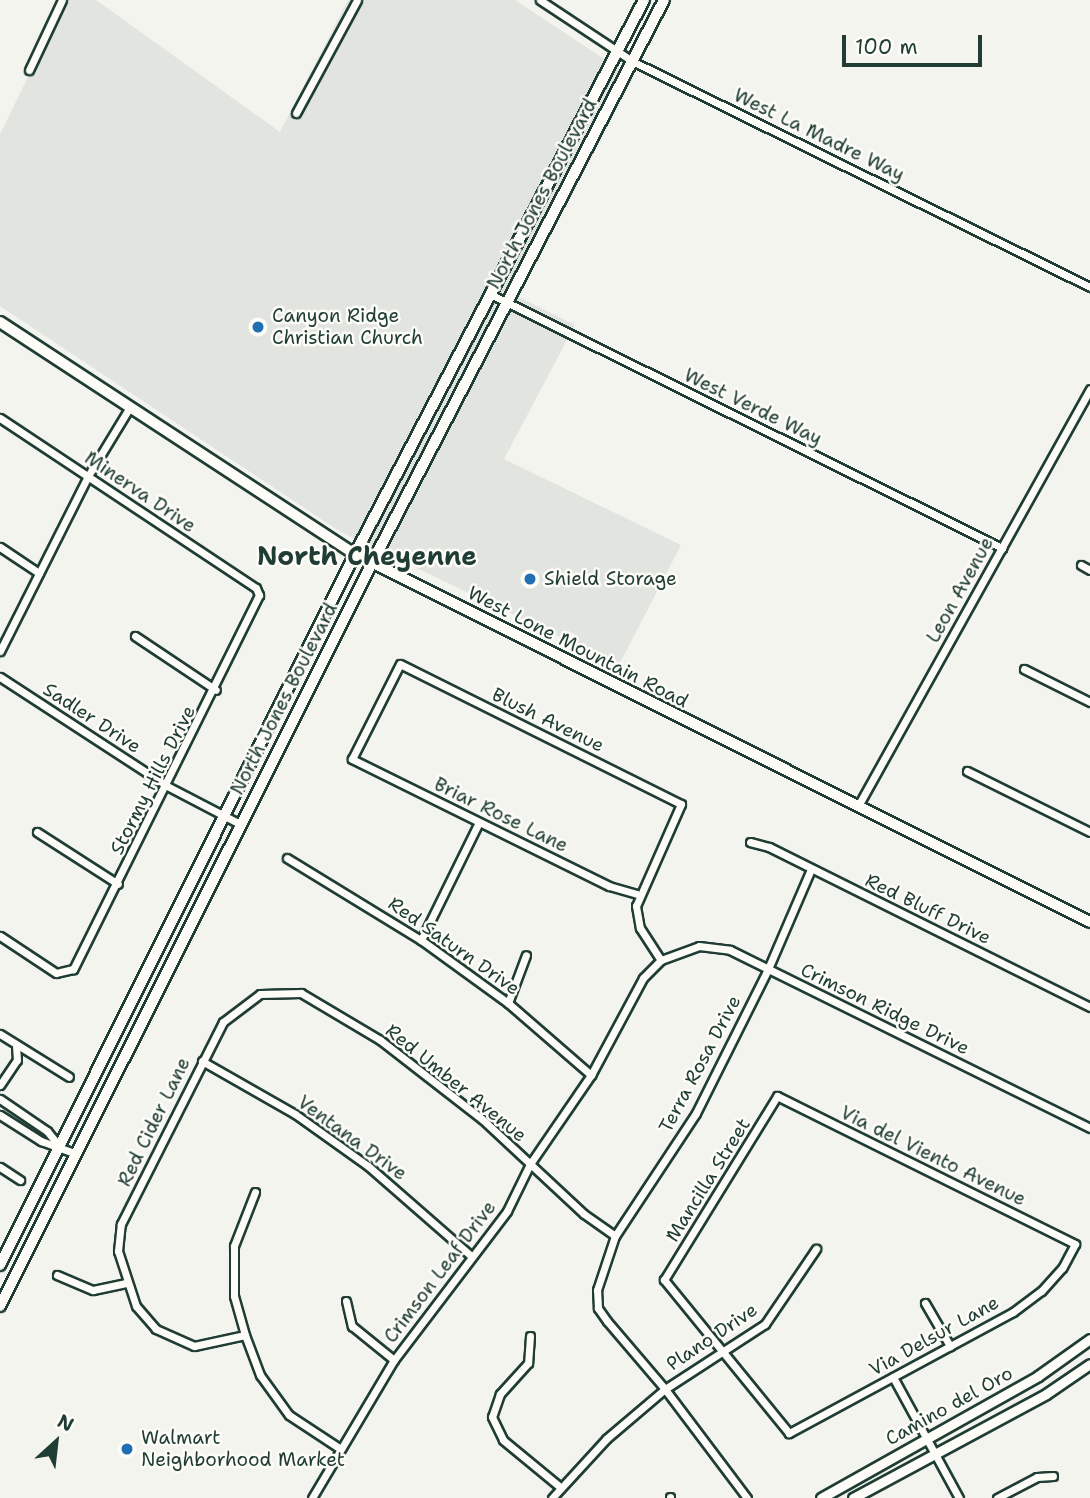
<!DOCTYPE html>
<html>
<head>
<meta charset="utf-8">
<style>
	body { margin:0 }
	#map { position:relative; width:1090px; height:1498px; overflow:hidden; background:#f4f4ef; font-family:"Shantell Sans",sans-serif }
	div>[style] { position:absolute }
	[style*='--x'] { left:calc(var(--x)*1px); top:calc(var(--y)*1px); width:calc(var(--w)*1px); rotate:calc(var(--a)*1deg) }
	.built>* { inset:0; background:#e2e5df }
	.roads { filter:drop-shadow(2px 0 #1f3d34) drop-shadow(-2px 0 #1f3d34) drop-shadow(0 2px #1f3d34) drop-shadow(0 -2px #1f3d34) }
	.minor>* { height:7px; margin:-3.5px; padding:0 3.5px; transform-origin:3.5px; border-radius:3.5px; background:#fdfcf7 }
	.tertiary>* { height:9px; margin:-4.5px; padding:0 4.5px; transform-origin:4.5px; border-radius:4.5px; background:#fdfcf7 }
	.secondary>* { height:10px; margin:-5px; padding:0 5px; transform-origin:5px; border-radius:5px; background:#fdfcf7 }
	.dots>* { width:19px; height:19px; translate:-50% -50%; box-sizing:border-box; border:4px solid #fdfcf7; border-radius:50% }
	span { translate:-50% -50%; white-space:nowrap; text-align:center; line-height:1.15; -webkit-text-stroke:5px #fdfcf7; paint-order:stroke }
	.street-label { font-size:19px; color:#1f3d34 }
	.poi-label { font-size:19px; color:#1f3d34 }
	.left { translate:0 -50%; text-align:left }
	.district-label { font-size:26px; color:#1f3d34; font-weight:700 }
	.north { position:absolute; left:21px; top:1407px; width:70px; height:70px; -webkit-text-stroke:5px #fdfcf7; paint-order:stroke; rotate:27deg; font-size:19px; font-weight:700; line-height:28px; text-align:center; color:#1f3d34 }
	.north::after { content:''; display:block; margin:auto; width:24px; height:32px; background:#1f3d34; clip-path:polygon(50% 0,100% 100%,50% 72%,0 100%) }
	.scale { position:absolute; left:842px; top:35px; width:140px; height:32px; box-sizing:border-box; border:4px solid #1f3d34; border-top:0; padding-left:9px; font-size:21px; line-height:24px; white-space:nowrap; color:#1f3d34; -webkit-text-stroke:5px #fdfcf7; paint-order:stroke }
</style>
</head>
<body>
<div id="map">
	<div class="built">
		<i style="clip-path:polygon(66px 0,96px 0,280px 132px,348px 0,515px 0,633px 78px,519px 297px,575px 325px,504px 459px,681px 545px,619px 665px,339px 531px,0 306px,0 134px)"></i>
	</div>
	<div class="roads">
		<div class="minor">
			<i style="--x:540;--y:0;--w:110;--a:33.5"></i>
			<i style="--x:632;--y:61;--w:511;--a:26.26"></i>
			<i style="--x:29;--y:70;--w:77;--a:-64.8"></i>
			<i style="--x:296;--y:113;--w:128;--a:-61.6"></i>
			<i style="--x:490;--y:294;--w:572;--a:26.39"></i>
			<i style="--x:0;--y:418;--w:307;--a:33.6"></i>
			<i style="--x:256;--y:588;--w:8;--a:67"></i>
			<i style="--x:259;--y:595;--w:418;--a:116.4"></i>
			<i style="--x:73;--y:969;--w:17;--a:167"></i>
			<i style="--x:56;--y:973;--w:67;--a:-146.5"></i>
			<i style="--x:0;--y:547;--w:47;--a:33.7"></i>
			<i style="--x:1081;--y:565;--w:10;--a:29"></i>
			<i style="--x:135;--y:636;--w:97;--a:33.7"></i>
			<i style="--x:0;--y:651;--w:196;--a:-63.3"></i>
			<i style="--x:88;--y:476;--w:81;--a:-58.7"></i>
			<i style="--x:1024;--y:669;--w:74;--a:26.6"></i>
			<i style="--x:0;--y:677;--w:199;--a:33.1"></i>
			<i style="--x:167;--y:786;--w:82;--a:27.5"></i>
			<i style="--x:967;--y:771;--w:137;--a:26.4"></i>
			<i style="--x:858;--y:806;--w:477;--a:-60.9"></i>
			<i style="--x:37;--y:832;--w:96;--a:32.7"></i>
			<i style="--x:750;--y:842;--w:20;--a:15"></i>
			<i style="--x:769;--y:847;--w:359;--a:26.5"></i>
			<i style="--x:287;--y:858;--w:157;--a:31.5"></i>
			<i style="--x:421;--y:940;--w:107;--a:35.9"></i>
			<i style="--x:508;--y:1003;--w:110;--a:40.9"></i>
			<i style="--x:637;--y:894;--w:29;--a:-164"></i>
			<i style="--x:609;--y:886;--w:287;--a:-153.7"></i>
			<i style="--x:352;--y:759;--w:106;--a:-63.2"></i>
			<i style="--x:400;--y:664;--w:314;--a:26.5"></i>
			<i style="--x:681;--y:804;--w:111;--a:113.8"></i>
			<i style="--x:636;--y:906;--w:22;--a:80"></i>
			<i style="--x:640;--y:928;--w:38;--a:57"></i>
			<i style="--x:421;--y:940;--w:131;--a:-63.8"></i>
			<i style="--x:508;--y:1003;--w:51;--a:-69.4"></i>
			<i style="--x:0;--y:1034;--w:81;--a:31.9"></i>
			<i style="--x:202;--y:1061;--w:107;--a:29.7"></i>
			<i style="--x:295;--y:1114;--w:90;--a:35.5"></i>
			<i style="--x:368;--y:1166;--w:137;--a:41.1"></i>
			<i style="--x:0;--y:1085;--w:30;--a:-56"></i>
			<i style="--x:17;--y:1060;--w:13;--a:-94"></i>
			<i style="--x:777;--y:1096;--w:333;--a:26.4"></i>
			<i style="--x:1075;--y:1244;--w:27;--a:118"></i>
			<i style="--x:1062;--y:1268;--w:31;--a:132"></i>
			<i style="--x:1041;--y:1291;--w:35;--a:143"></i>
			<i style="--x:1013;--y:1312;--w:255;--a:151.6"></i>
			<i style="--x:789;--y:1433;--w:198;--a:-129.2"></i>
			<i style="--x:664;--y:1280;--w:216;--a:-58.4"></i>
			<i style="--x:0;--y:1099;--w:57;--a:34.2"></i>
			<i style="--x:47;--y:1131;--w:19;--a:51"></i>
			<i style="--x:0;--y:1115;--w:49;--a:32.4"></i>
			<i style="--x:41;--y:1141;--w:37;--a:20"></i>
			<i style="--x:0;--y:1167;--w:24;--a:33"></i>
			<i style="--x:255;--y:1192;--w:58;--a:111.3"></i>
			<i style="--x:234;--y:1246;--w:50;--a:90"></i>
			<i style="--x:234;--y:1296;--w:41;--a:74.2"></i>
			<i style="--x:245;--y:1335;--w:43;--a:69.4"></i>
			<i style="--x:260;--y:1375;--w:49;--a:54.1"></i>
			<i style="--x:289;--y:1415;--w:60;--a:33.4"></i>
			<i style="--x:57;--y:1275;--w:39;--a:23"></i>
			<i style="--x:93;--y:1290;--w:35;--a:-12"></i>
			<i style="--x:346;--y:1301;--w:26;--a:77"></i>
			<i style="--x:352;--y:1326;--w:54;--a:39"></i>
			<i style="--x:925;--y:1303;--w:50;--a:59.8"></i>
			<i style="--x:245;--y:1335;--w:52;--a:167.8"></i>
			<i style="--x:194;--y:1346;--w:42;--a:-155.9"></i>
			<i style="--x:156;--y:1329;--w:30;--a:-131"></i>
			<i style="--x:136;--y:1306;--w:58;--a:-108.1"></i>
			<i style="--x:118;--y:1251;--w:27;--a:-84"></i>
			<i style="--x:121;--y:1224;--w:226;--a:-63.2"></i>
			<i style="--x:223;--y:1022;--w:46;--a:-37.1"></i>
			<i style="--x:260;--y:994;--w:41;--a:-1.4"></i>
			<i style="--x:301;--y:993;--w:92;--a:30.7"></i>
			<i style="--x:380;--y:1040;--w:129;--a:37.8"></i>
			<i style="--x:482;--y:1119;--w:139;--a:43"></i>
			<i style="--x:584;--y:1214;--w:38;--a:35"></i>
			<i style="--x:530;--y:1336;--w:27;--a:94"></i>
			<i style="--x:528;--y:1363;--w:42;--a:132.1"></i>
			<i style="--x:500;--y:1394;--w:24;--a:109"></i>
			<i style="--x:492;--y:1417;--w:25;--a:64"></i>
			<i style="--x:503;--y:1440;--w:74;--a:39.5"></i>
			<i style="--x:893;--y:1377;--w:138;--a:61.4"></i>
			<i style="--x:670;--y:1497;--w:1;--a:90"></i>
			<i style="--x:312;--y:1498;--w:161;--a:-59.3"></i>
			<i style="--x:394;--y:1360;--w:187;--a:-52.8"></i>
			<i style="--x:507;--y:1211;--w:52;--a:-63.9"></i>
			<i style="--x:530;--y:1164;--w:108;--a:-55.6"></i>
			<i style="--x:591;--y:1075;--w:110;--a:-61.8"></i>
			<i style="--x:643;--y:978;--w:25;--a:-45"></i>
			<i style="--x:661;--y:960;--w:40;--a:-20.2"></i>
			<i style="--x:699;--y:946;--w:31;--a:7"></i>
			<i style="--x:730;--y:950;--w:402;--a:26.3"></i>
			<i style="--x:552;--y:1498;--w:80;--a:-47.5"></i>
			<i style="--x:606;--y:1439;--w:77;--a:-40.3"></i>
			<i style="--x:665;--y:1389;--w:119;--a:-33"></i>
			<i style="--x:765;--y:1324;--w:91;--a:-55.8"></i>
			<i style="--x:747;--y:1498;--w:136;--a:-127"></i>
			<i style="--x:665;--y:1389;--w:89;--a:-130.5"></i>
			<i style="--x:607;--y:1321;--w:16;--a:-125"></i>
			<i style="--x:598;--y:1308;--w:18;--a:-93"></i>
			<i style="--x:597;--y:1290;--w:57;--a:-71.6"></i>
			<i style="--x:615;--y:1236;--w:147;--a:-56.6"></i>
			<i style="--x:696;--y:1113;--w:161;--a:-63.4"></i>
			<i style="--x:768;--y:969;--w:109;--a:-66.7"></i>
			<i style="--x:997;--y:1498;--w:45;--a:-27.7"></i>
			<i style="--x:1037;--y:1477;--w:16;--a:-4"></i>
		</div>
		<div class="tertiary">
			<i style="--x:821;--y:1498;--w:249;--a:-29.3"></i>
			<i style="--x:1038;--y:1376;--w:64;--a:-35.4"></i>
			<i style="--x:853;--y:1498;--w:219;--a:-28.3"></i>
			<i style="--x:1046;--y:1394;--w:53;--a:-34.3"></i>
		</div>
		<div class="secondary">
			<i style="--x:0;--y:322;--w:424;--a:33.2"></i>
			<i style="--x:355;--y:554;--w:822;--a:26.6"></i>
			<i style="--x:0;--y:1265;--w:795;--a:-63.47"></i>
			<i style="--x:355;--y:554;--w:625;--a:-62.45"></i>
			<i style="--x:0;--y:1306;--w:831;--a:-63.4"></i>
			<i style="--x:372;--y:563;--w:634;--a:-62.59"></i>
		</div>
	</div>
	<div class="dots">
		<i style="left:258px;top:327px;background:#1f6fb2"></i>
		<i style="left:530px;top:579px;background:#1f6fb2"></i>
		<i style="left:127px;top:1449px;background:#1f6fb2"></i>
	</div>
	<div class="street-label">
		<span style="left:819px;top:135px;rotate:26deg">West La Madre Way</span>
		<span style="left:542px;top:194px;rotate:-62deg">North Jones Boulevard</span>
		<span style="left:753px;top:407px;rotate:26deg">West Verde Way</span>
		<span style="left:140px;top:492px;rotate:34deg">Minerva Drive</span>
		<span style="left:960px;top:590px;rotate:-61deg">Leon Avenue</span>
		<span style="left:578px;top:647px;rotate:27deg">West Lone Mountain Road</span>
		<span style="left:284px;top:699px;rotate:-63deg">North Jones Boulevard</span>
		<span style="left:92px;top:718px;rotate:33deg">Sadler Drive</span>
		<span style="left:548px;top:720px;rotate:26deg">Blush Avenue</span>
		<span style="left:153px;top:780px;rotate:-63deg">Stormy Hills Drive</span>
		<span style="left:501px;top:815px;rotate:26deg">Briar Rose Lane</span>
		<span style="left:928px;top:909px;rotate:26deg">Red Bluff Drive</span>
		<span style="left:454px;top:946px;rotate:35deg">Red Saturn Drive</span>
		<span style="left:885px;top:1009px;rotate:26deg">Crimson Ridge Drive</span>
		<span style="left:700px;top:1064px;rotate:-62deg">Terra Rosa Drive</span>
		<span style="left:456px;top:1083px;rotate:39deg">Red Umber Avenue</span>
		<span style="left:154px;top:1122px;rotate:-64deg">Red Cider Lane</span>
		<span style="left:352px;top:1138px;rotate:36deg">Ventana Drive</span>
		<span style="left:933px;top:1156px;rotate:26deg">Via del Viento Avenue</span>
		<span style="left:708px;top:1180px;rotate:-58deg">Mancilla Street</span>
		<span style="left:440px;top:1272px;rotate:-53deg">Crimson Leaf Drive</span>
		<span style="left:934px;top:1336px;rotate:-29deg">Via Delsur Lane</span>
		<span style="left:712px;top:1337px;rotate:-34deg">Plano Drive</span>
		<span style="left:949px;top:1406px;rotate:-29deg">Camino del Oro</span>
	</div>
	<div class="poi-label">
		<span class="left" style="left:272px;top:327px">Canyon Ridge<br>Christian Church</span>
		<span class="left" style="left:544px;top:579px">Shield Storage</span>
		<span class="left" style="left:141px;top:1449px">Walmart<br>Neighborhood Market</span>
	</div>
	<div class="district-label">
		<span style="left:367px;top:556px">North Cheyenne</span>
	</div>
	<div class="north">N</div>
	<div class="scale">100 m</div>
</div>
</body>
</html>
